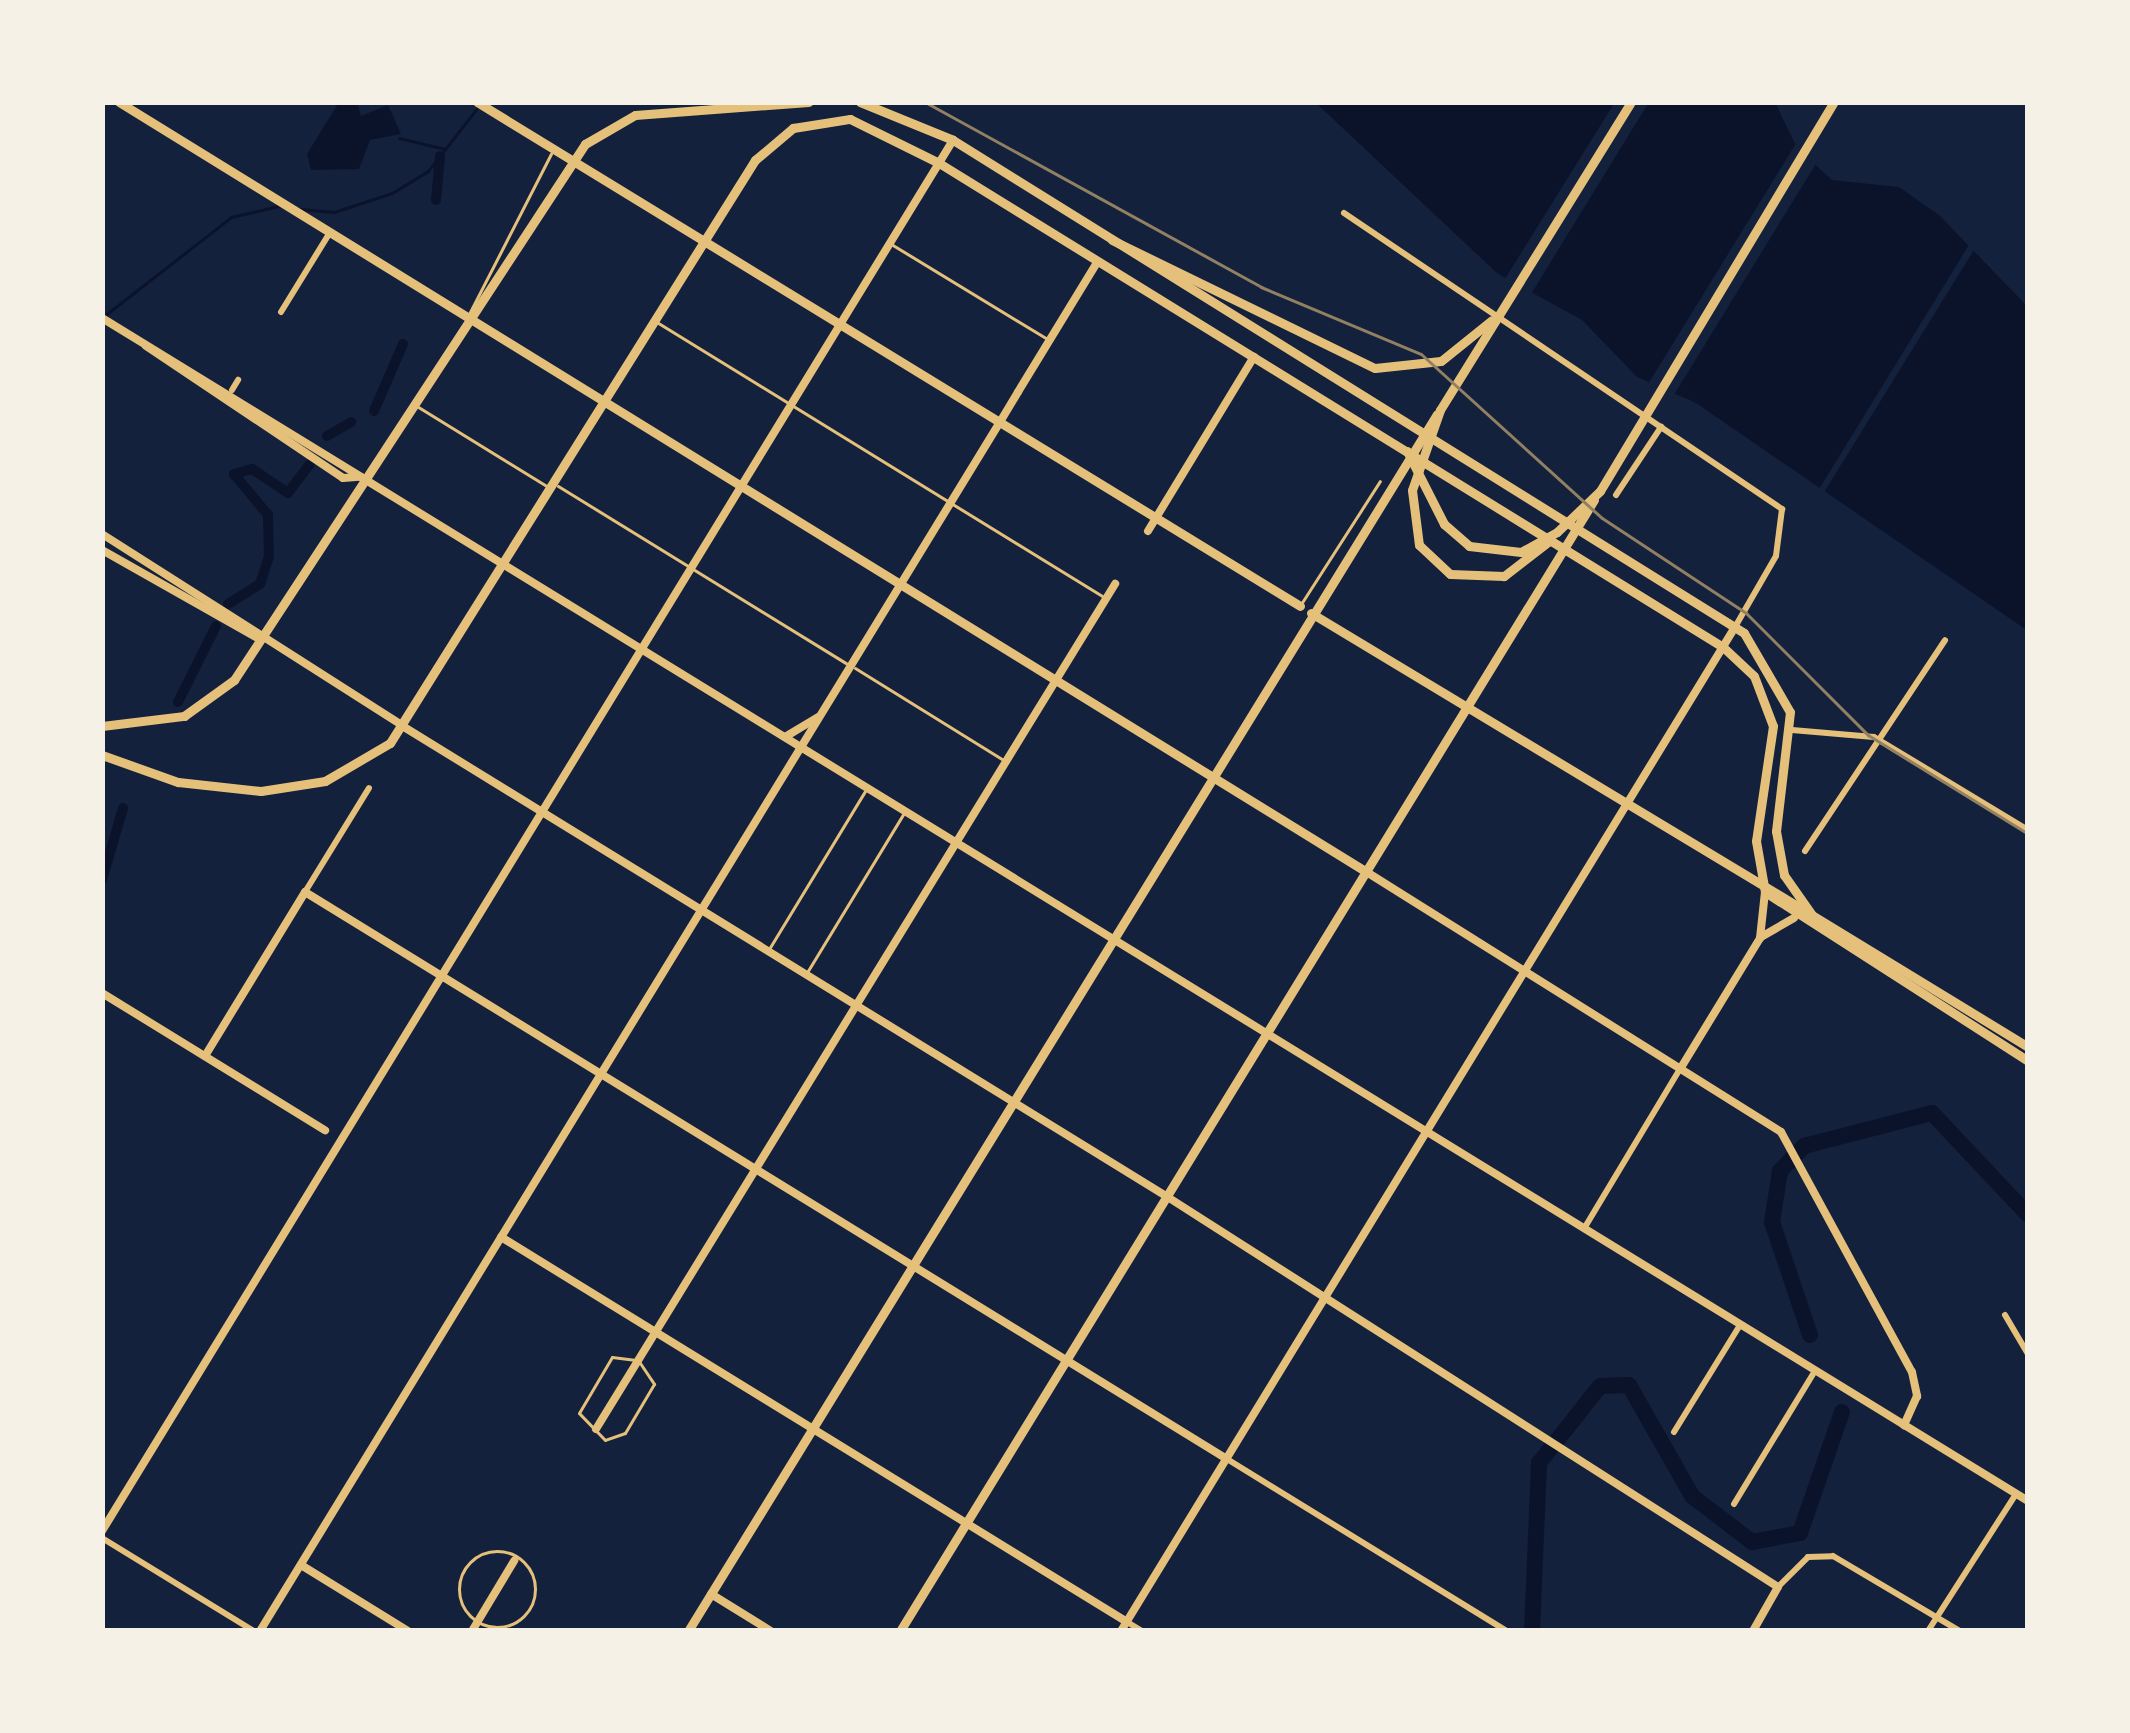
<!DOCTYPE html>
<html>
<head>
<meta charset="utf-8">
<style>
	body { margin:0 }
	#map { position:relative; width:2130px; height:1733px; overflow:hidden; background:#14213d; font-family:"Archivo Narrow",sans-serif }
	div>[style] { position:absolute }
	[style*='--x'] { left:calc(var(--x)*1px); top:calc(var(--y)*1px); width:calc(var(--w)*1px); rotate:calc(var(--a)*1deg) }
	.water>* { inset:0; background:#0b132b }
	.pier>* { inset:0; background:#14213d }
	.stream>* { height:3px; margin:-1.5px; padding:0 1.5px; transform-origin:1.5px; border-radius:1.5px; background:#0b132b }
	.canal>* { height:10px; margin:-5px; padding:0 5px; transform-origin:5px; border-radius:5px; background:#0b132b }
	.river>* { height:16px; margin:-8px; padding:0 8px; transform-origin:8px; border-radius:8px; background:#0b132b }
	.service>* { height:3px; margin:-1.5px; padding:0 1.5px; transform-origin:1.5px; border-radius:1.5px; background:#e5c07b }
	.service>.ring { margin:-1.5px; padding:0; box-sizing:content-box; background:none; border:3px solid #e5c07b; border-radius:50% }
	.minor>* { height:6px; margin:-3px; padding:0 3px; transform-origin:3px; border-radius:3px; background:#e5c07b }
	.tertiary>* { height:8px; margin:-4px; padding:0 4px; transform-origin:4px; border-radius:4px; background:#e5c07b }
	.secondary>* { height:8px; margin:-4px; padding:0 4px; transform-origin:4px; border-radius:4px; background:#e5c07b }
	.primary>* { height:9px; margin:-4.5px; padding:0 4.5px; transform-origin:4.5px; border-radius:4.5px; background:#e5c07b }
	.trunk>* { height:9px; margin:-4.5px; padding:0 4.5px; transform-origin:4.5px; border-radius:4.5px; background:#e5c07b }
	.rail>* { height:3px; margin:-1.5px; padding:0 1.5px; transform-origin:1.5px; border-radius:1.5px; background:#918062 }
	span { translate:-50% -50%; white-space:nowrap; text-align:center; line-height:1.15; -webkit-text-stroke:9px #f6f1e7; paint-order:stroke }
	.frame { position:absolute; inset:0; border:105px solid #f6f1e7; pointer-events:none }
</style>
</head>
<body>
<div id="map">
	<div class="water">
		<i style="clip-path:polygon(339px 102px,357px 102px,361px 116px,388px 105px,401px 134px,370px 140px,359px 169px,311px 170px,307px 154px)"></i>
		<i style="clip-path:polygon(1315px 102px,1775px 102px,1797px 148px,1832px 180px,1899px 187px,1939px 215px,2028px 307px,2028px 631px,1696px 403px,1637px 377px,1582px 320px,1498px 274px)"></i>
	</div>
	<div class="pier">
		<i style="clip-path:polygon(1615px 102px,1649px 102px,1531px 294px,1503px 282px)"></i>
		<i style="clip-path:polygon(1800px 137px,1820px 157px,1669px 403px,1645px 389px)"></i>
		<i style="clip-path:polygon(1972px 240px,1977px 245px,1818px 502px,1813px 499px)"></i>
	</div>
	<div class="stream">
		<i style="--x:399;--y:138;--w:47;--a:13.4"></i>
		<i style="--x:300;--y:209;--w:34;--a:5"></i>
		<i style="--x:334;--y:212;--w:61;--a:-18.1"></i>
		<i style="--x:392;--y:193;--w:42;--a:-31.4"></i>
		<i style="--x:428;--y:171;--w:81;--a:-52"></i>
		<i style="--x:104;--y:316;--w:161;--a:-37.9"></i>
		<i style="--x:231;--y:217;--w:49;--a:-12.9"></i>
	</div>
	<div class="canal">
		<i style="--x:436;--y:200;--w:44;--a:-84.8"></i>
		<i style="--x:374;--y:411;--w:73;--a:-66.6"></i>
		<i style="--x:327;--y:436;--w:28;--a:-30"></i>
		<i style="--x:228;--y:604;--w:38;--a:-32"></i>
		<i style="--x:260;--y:584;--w:28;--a:-72"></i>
		<i style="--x:269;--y:557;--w:42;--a:-91.4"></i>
		<i style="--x:268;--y:515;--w:53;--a:-129.7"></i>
		<i style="--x:234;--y:474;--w:19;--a:-16"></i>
		<i style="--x:252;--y:469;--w:43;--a:33.7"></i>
		<i style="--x:288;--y:493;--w:36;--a:-53"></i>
		<i style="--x:178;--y:702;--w:85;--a:-63.4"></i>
		<i style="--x:102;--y:880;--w:75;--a:-73.7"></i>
	</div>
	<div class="river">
		<i style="--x:1810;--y:1335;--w:119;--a:-108.6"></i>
		<i style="--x:1772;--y:1222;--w:52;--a:-81.1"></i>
		<i style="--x:1780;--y:1171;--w:35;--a:-46"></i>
		<i style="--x:1804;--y:1146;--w:132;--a:-14.5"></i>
		<i style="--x:1932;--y:1113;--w:140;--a:46.7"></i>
		<i style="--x:1532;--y:1631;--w:168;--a:-87.6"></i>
		<i style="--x:1539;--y:1463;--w:98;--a:-51.6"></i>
		<i style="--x:1600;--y:1386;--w:29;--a:-2"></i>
		<i style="--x:1629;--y:1385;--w:128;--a:60.4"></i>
		<i style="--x:1692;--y:1496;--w:76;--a:37.5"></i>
		<i style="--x:1752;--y:1542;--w:49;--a:-10.6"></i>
		<i style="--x:1800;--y:1533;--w:128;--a:-70.9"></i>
	</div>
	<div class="service">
		<i style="--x:891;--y:244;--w:183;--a:31.3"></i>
		<i style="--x:469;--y:314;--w:180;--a:-62.9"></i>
		<i style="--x:655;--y:321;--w:525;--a:31.6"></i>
		<i style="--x:415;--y:405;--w:153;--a:31.6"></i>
		<i style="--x:558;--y:486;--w:338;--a:31.6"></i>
		<i style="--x:1301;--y:604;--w:146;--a:-57.3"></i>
		<i style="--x:855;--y:668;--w:176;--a:31.8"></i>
		<i style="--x:769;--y:949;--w:188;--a:-58.7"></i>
		<i style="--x:806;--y:974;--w:188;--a:-58.7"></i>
		<i style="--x:612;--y:1357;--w:26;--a:7"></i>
		<i style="--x:638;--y:1360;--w:29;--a:56"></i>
		<i style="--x:654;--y:1384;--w:57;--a:120.6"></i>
		<i style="--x:625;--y:1433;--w:21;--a:161"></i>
		<i style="--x:605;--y:1440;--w:37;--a:-134"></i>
		<i style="--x:579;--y:1413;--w:65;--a:-59.5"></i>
		<i class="ring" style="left:459px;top:1551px;width:73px;height:73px"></i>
	</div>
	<div class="minor">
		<i style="--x:1344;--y:213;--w:529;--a:34.05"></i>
		<i style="--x:1782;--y:509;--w:47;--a:97.3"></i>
		<i style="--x:1776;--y:556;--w:82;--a:120"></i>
		<i style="--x:281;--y:312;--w:92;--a:-58.4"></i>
		<i style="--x:232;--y:390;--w:12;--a:-59"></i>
		<i style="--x:1616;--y:495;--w:82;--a:-56.5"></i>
		<i style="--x:1792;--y:730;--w:82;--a:4.9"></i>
		<i style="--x:1874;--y:737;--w:180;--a:31.1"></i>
		<i style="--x:1805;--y:851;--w:253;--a:-56.4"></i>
		<i style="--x:305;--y:892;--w:122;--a:-58.4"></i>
		<i style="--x:1585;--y:1227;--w:184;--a:-59"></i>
		<i style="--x:2005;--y:1315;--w:45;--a:59.5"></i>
		<i style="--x:1674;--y:1432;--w:126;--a:-58.3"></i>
		<i style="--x:1227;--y:1459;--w:329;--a:31.6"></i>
		<i style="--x:1734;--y:1504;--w:156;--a:-58.7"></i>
		<i style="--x:102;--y:1538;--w:178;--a:31.5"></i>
		<i style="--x:1778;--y:1587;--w:42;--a:-45"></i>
		<i style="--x:1808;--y:1557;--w:25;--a:-2"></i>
		<i style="--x:1833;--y:1556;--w:147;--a:30.6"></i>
		<i style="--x:1127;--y:1622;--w:17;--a:31"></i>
		<i style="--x:1928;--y:1631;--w:163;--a:-57.3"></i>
	</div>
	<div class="tertiary">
		<i style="--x:102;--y:318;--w:304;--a:31.5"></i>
		<i style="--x:841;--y:323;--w:215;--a:-58.5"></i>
		<i style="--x:146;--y:346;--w:237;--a:33.8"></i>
		<i style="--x:343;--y:478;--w:16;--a:-4"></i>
		<i style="--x:1000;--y:422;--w:35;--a:-59"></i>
		<i style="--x:1148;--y:531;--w:204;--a:-58.7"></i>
		<i style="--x:102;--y:534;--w:357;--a:32.5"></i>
		<i style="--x:102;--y:550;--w:180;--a:29.5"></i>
		<i style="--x:1761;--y:937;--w:38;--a:-30"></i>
		<i style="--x:102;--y:993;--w:262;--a:31.6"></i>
		<i style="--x:205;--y:1056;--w:192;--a:-58.6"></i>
		<i style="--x:305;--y:892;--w:1082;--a:31.59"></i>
		<i style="--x:1682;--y:1066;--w:150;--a:-58.6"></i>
		<i style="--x:1760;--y:938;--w:46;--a:-83.8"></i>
		<i style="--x:1166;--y:1196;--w:726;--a:32.57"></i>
		<i style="--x:1778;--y:1587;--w:51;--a:119.6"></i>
		<i style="--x:501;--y:1237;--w:735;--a:31.59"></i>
		<i style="--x:596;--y:1429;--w:992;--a:-58.44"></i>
		<i style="--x:301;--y:1565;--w:126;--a:31.7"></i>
		<i style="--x:472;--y:1631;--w:82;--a:-59"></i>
		<i style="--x:1121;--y:1631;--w:1177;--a:-58.55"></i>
	</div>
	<div class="secondary">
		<i style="--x:1018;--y:392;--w:153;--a:-58.6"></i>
		<i style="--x:361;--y:477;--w:1956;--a:31.56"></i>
		<i style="--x:404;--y:727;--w:895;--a:31.61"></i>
		<i style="--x:785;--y:737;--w:39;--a:-31"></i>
		<i style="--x:1365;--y:871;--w:491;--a:32.1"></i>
		<i style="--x:1781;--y:1132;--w:273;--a:61.4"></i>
		<i style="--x:1912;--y:1372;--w:25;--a:78"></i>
		<i style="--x:1917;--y:1396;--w:32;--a:114"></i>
		<i style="--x:102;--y:1531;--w:1416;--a:-58.54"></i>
		<i style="--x:711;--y:1594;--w:70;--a:31.7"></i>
		<i style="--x:260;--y:1631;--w:1417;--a:-58.53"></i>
	</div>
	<div class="primary">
		<i style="--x:119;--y:102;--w:1464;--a:31.68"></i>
		<i style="--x:477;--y:102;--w:965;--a:31.48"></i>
		<i style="--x:1311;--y:613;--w:581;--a:31.07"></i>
		<i style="--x:688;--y:1631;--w:1429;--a:-58.39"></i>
		<i style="--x:900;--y:1631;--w:1327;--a:-58.47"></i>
	</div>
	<div class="trunk">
		<i style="--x:860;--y:102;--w:100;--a:22.2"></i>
		<i style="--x:953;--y:140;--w:932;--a:31.93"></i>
		<i style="--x:1744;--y:633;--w:91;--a:59.8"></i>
		<i style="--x:1790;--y:712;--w:120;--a:96.7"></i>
		<i style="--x:1776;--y:831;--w:45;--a:79.7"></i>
		<i style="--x:1784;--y:875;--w:49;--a:55"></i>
		<i style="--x:1812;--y:915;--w:253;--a:31.4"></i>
		<i style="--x:1112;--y:240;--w:292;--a:26"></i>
		<i style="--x:1375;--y:368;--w:66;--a:-6.1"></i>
		<i style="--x:1441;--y:361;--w:65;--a:-38.8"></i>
		<i style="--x:1407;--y:451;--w:82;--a:63.1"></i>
		<i style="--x:1444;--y:524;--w:33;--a:41"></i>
		<i style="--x:1469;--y:546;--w:52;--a:6.6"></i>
		<i style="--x:1521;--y:552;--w:41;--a:-29.1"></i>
		<i style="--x:1557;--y:532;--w:59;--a:-43.6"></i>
		<i style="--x:1600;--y:491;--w:454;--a:-59"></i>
		<i style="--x:1548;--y:542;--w:56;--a:142.3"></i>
		<i style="--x:1504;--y:576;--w:54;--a:-177.9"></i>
		<i style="--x:1450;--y:574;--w:42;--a:-136.9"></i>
		<i style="--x:1419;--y:545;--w:55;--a:-97.3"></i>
		<i style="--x:1412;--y:490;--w:85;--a:-70.7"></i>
		<i style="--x:1440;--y:410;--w:362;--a:-58.2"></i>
		<i style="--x:102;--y:726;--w:83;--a:-7"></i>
		<i style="--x:184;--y:716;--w:62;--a:-35.8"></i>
		<i style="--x:234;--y:680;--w:641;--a:-56.78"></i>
		<i style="--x:585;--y:144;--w:58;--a:-30.1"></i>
		<i style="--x:635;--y:115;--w:174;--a:-4.3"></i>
		<i style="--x:102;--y:755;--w:81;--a:19.6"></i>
		<i style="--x:178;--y:782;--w:83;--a:6.2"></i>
		<i style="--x:261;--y:791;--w:65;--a:-8.9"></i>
		<i style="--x:325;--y:781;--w:75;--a:-30.3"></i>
		<i style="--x:390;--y:743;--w:688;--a:-57.95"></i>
		<i style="--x:755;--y:160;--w:50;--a:-40.1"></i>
		<i style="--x:793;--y:128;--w:58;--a:-9"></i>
		<i style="--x:850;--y:119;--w:99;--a:26.3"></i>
		<i style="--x:939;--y:163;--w:921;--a:31.69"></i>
		<i style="--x:1723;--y:647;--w:42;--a:43.1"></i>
		<i style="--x:1754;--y:676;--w:53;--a:69.2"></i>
		<i style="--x:1773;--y:726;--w:116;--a:98.4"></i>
		<i style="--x:1756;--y:841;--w:52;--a:80"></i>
		<i style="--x:1765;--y:892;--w:313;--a:32.7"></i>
	</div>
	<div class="rail">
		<i style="--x:925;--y:102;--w:384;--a:28.8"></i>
		<i style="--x:1261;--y:287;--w:173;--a:22.7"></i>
		<i style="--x:1421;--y:354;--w:244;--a:42.2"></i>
		<i style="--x:1602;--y:518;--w:173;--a:33.4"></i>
		<i style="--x:1746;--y:613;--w:173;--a:45"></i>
		<i style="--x:1868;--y:735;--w:188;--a:31.7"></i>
	</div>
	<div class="frame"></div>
</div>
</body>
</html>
